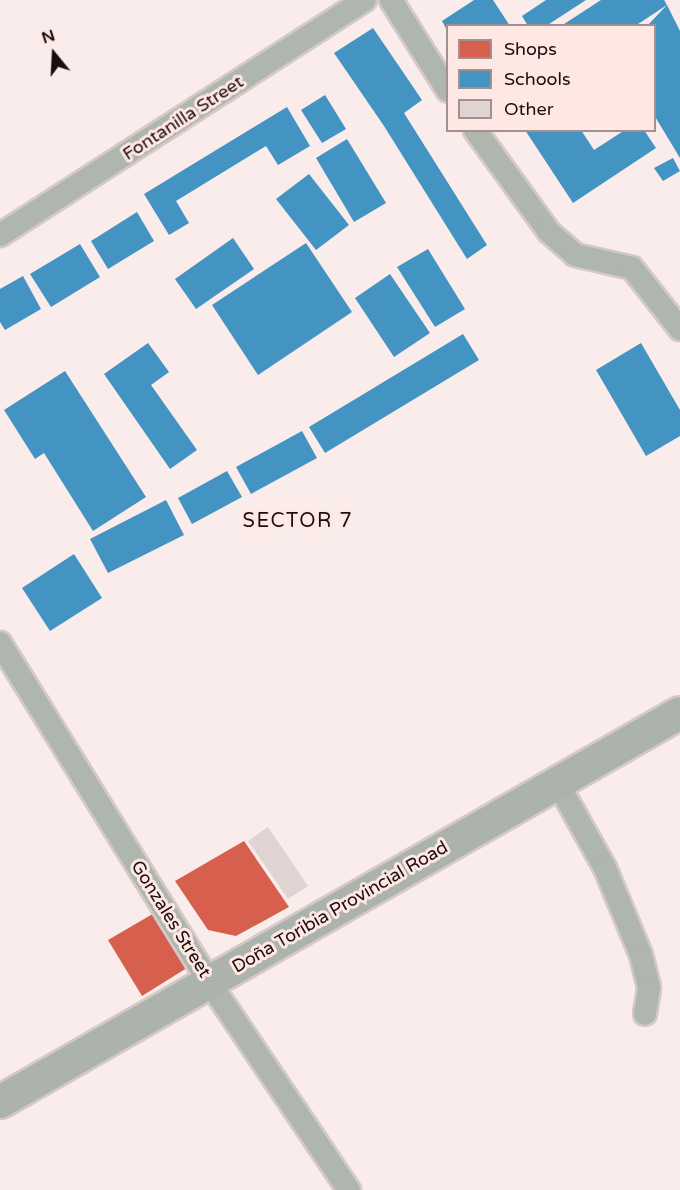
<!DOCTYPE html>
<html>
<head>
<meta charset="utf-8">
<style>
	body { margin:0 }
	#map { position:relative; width:680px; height:1190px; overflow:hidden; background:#f9ecea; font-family:"Varela Round",sans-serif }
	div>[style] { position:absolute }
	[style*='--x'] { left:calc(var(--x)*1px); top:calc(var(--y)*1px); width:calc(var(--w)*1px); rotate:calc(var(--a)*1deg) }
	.shops>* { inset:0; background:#d6604d }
	.schools>* { inset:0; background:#4393c3 }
	.building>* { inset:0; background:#e0d4d2 }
	.roads { filter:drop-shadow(2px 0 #d4c9c8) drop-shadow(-2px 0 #d4c9c8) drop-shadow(0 2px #d4c9c8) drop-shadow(0 -2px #d4c9c8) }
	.street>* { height:22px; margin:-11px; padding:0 11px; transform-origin:11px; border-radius:11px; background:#aeb6ae }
	.secondary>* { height:32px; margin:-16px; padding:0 16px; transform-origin:16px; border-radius:16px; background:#abb3ac }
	span { translate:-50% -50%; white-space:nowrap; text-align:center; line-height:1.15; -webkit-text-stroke:6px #ffe7e4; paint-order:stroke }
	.street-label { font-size:18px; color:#1b0e0d }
	.neighbourhood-label { font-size:20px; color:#1b0e0d; letter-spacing:1.5px }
	.legend { position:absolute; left:446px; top:24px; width:210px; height:108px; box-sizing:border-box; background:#ffe7e4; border:2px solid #a4908e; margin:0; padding:8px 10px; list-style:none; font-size:18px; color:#1b0e0d }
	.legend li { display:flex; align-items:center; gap:12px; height:30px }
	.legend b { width:30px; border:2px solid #a4908e }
	.north { position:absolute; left:24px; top:24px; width:60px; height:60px; -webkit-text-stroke:4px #ffe7e4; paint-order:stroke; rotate:342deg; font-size:16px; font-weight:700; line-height:24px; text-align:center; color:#1b0e0d }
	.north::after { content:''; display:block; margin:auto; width:21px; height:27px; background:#1b0e0d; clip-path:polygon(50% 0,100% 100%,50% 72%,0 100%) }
</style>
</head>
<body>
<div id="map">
	<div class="shops">
		<i style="clip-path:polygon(244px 841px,289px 907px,236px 936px,208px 930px,175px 881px)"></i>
		<i style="clip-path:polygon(156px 912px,190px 966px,142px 996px,108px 940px)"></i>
	</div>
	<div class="schools">
		<i style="clip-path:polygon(474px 0,493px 0,510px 26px,447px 26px,447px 30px,442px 21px)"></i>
		<i style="clip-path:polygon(546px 0,586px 0,546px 26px,528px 26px,522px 16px)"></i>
		<i style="clip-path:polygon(601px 0,664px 0,667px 5px,635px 26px,561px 26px)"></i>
		<i style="clip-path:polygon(667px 5px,680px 31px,680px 158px,654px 115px,654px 26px,647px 26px)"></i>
		<i style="clip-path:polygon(373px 28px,422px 100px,404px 113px,487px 245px,467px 259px,384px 126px,334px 53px)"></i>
		<i style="clip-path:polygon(325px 95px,346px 129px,322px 143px,301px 110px)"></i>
		<i style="clip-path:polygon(287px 107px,310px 146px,278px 165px,266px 146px,176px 201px,189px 223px,169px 235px,144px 194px)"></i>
		<i style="clip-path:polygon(525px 130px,581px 130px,594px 150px,625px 130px,644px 130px,656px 148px,573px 203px)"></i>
		<i style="clip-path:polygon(347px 139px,386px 203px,354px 222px,316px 158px)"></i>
		<i style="clip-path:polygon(673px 158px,680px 171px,663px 181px,654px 168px)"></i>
		<i style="clip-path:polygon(309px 174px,349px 225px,316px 250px,276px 199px)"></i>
		<i style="clip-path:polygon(137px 212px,154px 241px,108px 269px,91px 241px)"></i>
		<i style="clip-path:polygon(233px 238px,254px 269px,196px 309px,175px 279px)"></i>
		<i style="clip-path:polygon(306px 243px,352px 312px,258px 375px,212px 305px)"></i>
		<i style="clip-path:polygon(80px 244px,100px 277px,51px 307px,30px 274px)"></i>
		<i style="clip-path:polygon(428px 249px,465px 309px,435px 327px,397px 267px)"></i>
		<i style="clip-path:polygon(390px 274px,430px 333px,394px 357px,355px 298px)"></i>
		<i style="clip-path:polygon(23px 276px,41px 309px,5px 330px,0 322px,0 289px)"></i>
		<i style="clip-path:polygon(463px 334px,479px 360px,325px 453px,309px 427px)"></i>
		<i style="clip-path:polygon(148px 343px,169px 372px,151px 385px,197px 450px,170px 469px,104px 374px)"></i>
		<i style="clip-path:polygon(641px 343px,680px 410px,680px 436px,646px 456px,596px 370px)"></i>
		<i style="clip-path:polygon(65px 371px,146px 497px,93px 531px,44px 453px,35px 459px,4px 410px)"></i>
		<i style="clip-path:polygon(302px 431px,317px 458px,251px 494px,236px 467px)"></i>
		<i style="clip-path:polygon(227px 471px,242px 497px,192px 524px,178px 498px)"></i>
		<i style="clip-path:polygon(166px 500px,184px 535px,108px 573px,90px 539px)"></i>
		<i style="clip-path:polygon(74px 554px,102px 598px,50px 631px,22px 588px)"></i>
	</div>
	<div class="building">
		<i style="clip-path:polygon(268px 827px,308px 886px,288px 899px,248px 841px)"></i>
	</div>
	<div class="roads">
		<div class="street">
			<i style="--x:391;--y:0;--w:107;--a:57.9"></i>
			<i style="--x:475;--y:130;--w:126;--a:54"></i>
			<i style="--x:549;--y:232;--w:35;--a:41"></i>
			<i style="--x:575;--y:255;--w:58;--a:12.8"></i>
			<i style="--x:632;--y:268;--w:78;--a:51.8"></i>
			<i style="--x:0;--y:235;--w:434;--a:-32.8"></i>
			<i style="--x:0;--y:643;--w:398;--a:58.3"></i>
			<i style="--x:209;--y:982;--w:251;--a:56.1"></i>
			<i style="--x:557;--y:782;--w:98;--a:60.8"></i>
			<i style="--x:605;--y:868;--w:94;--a:67.5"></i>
			<i style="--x:641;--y:955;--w:34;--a:76"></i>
			<i style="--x:649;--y:988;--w:26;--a:99"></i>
		</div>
		<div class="secondary">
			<i style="--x:0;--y:1102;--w:783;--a:-29.77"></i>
		</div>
	</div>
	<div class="street-label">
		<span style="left:183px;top:118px;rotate:-33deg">Fontanilla Street</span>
		<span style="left:340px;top:907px;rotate:-30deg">Doña Toribia Provincial Road</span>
		<span style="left:171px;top:919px;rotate:58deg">Gonzales Street</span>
	</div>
	<div class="neighbourhood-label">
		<span style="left:298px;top:521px">SECTOR 7</span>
	</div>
	<ul class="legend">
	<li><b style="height:16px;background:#d6604d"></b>Shops</li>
	<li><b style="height:16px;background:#4393c3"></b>Schools</li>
	<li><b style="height:16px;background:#e0d4d2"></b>Other</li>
	</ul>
	<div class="north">N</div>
</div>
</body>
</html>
